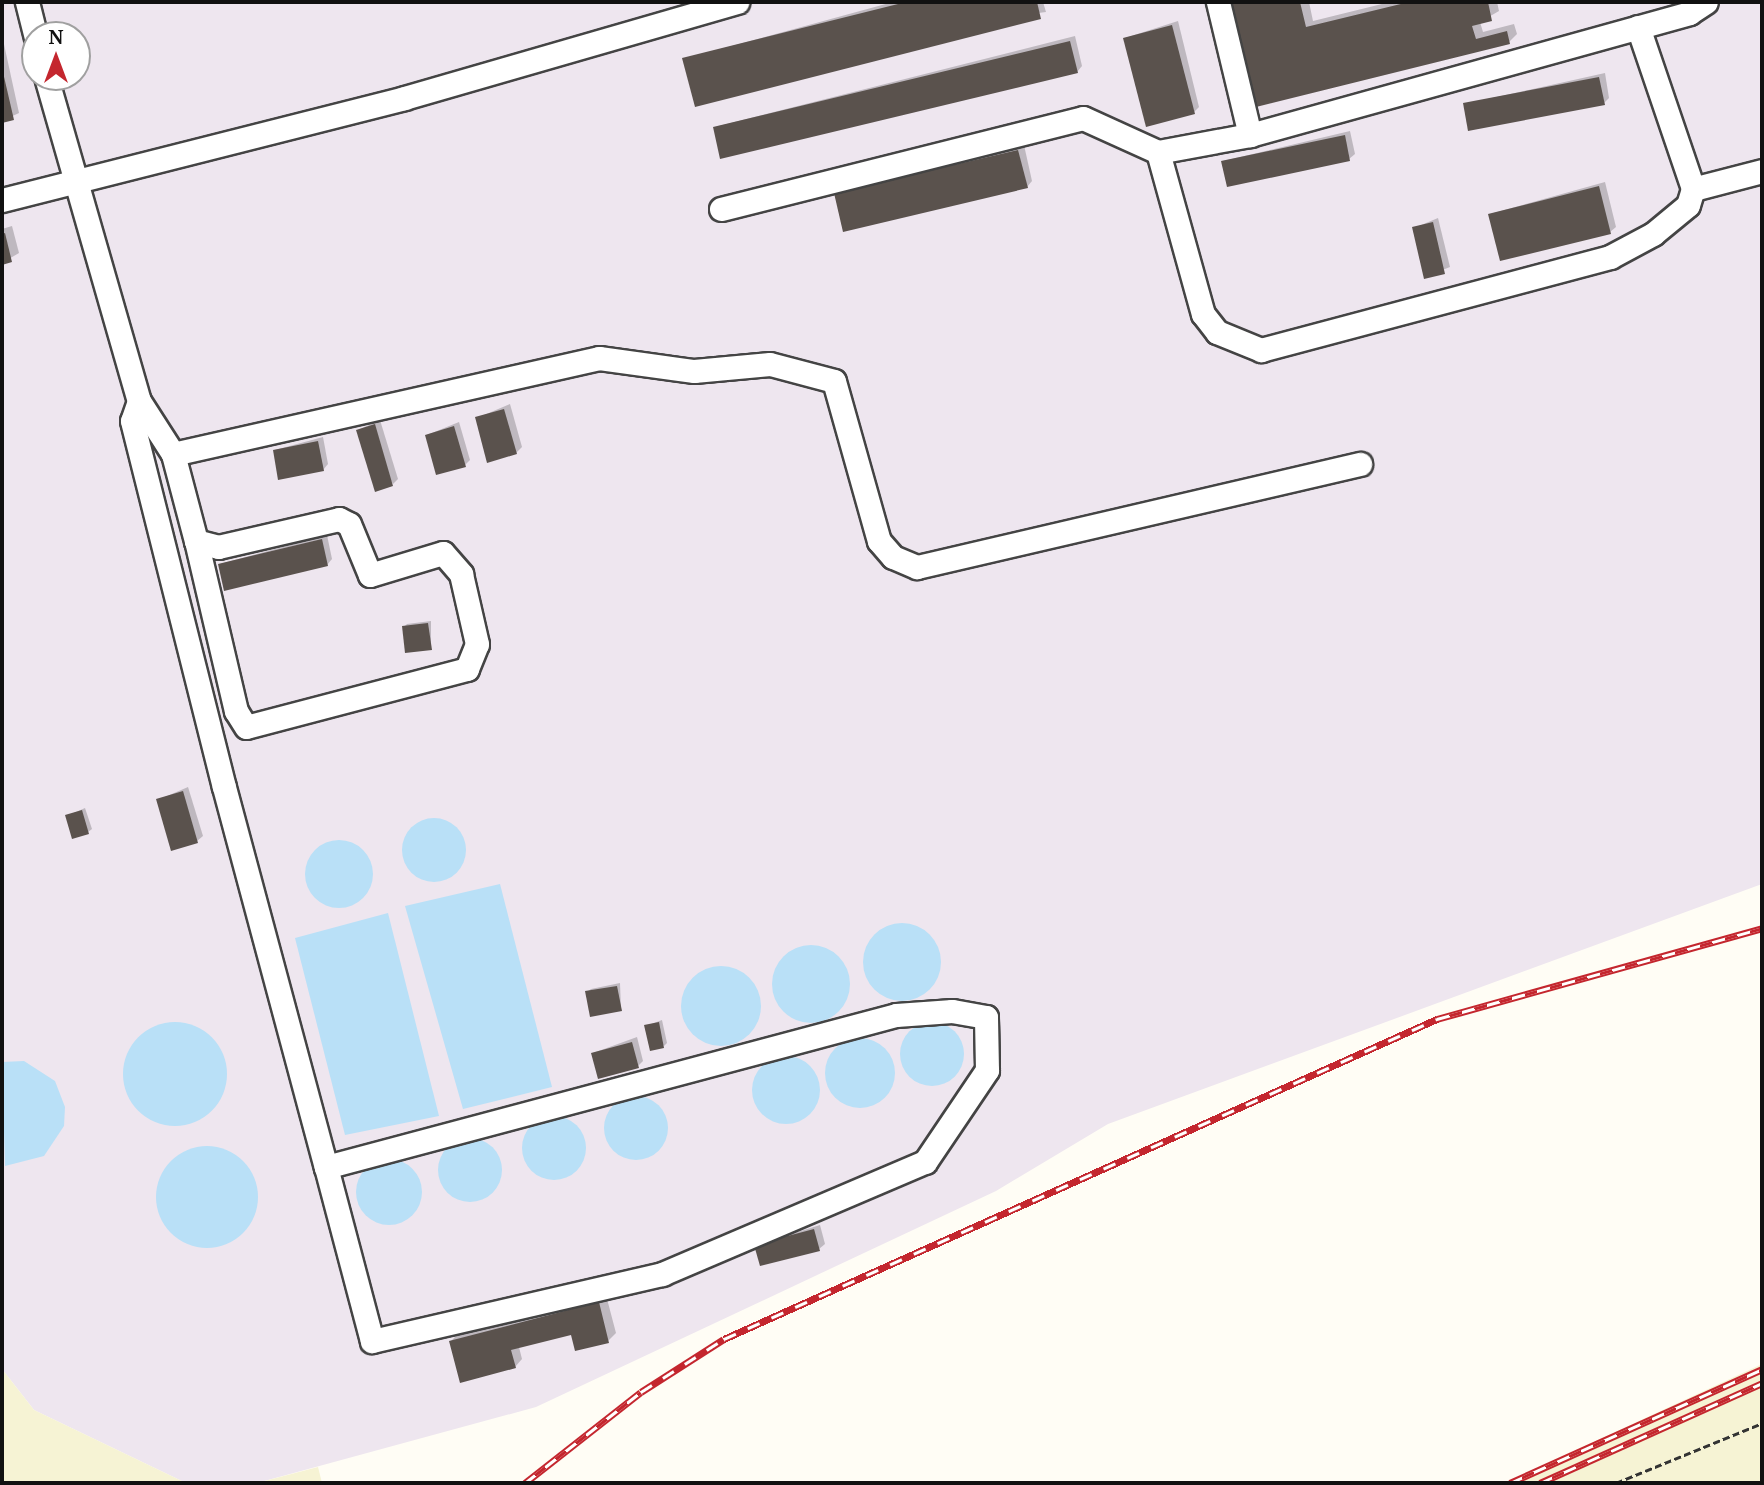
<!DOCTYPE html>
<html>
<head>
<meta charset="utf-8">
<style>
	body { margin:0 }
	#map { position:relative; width:1764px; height:1485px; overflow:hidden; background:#fffdf5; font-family:"Noto Serif",serif }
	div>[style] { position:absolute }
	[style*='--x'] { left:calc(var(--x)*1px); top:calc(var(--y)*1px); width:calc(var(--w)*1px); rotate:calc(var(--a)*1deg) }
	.industrial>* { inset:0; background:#eee6ef }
	.farmland>* { inset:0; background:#f6f3d4 }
	.water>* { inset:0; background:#b9e0f7 }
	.round { border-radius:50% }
	.shadow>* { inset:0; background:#0003 }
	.building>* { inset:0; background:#5a524d }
	.path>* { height:2.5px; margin-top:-1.25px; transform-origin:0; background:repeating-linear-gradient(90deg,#333 0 7px,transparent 0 10.5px) }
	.roads { filter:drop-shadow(2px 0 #444) drop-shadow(-2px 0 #444) drop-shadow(0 2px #444) drop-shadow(0 -2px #444) }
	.minor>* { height:23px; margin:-11.5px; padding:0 11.5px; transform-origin:11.5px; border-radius:11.5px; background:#fff }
	.rail>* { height:7px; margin-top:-3.5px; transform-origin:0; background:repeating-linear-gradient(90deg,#fff 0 13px,#c4262e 0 26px); box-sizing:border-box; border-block:2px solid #c4262e }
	span { translate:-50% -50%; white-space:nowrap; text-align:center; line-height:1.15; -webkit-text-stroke:7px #fff; paint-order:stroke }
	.frame { position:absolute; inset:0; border:4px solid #111; pointer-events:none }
	.north { position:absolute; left:21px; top:21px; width:70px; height:70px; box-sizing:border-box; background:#fff; border:2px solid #a0a0a0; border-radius:50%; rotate:0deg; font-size:19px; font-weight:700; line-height:28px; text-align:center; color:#111 }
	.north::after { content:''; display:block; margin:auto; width:24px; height:32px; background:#c4262e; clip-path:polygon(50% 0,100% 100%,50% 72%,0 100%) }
</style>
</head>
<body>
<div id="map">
	<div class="industrial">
		<i style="clip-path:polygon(evenodd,2px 2px,1762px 2px,1762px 884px,1108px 1124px,996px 1191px,536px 1407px,257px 1483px,186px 1483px,34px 1410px,2px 1369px,2px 2px,35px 35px,77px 35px,77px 77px,35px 77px,35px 35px)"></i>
	</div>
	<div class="farmland">
		<i style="clip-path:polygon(1762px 1364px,1762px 1483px,1504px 1483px,1505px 1483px)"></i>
		<i style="clip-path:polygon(2px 1369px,34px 1410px,186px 1483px,2px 1483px)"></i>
		<i style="clip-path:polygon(318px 1467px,322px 1483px,257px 1483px)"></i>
	</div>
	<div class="water">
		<i class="round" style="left:402px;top:818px;width:64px;height:64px"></i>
		<i class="round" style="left:305px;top:840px;width:68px;height:68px"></i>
		<i style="clip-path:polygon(500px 884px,552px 1087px,463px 1109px,405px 906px)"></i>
		<i style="clip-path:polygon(388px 913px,439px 1116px,345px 1135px,295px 938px)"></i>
		<i class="round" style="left:863px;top:923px;width:78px;height:78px"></i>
		<i class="round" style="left:772px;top:945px;width:78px;height:78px"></i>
		<i class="round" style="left:681px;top:966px;width:80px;height:80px"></i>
		<i class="round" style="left:900px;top:1022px;width:64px;height:64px"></i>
		<i class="round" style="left:123px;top:1022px;width:104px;height:104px"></i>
		<i class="round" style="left:825px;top:1038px;width:70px;height:70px"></i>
		<i class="round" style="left:752px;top:1056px;width:68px;height:68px"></i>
		<i style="clip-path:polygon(24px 1061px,55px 1081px,65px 1107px,64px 1126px,44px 1156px,5px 1166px,2px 1062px)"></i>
		<i class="round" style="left:604px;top:1096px;width:64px;height:64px"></i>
		<i class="round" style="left:522px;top:1116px;width:64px;height:64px"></i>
		<i class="round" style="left:438px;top:1138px;width:64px;height:64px"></i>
		<i class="round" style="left:156px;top:1146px;width:102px;height:102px"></i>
		<i class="round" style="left:356px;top:1159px;width:66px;height:66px"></i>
	</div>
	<div class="shadow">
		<i style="clip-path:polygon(893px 2px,1043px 2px,1046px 12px,684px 59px)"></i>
		<i style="clip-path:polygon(1231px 2px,1309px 2px,1313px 21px,1390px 2px,1497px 2px,1499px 11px,1480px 22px,1483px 32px,1514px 24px,1517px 34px,1509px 42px,1257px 105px)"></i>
		<i style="clip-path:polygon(1178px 21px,1199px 107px,1194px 112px,1125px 38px)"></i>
		<i style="clip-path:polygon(2px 35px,19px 113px,2px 121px)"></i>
		<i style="clip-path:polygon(1075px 36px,1082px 66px,1077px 72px,715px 127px)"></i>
		<i style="clip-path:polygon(1605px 73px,1609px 98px,1604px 103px,1465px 104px)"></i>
		<i style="clip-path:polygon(1350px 131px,1355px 154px,1349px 159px,1223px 161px)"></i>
		<i style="clip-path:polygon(1024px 145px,1032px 181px,1027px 187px,836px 193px)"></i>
		<i style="clip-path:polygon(1605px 182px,1616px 227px,1610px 232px,1490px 214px)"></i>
		<i style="clip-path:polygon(1438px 218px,1450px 267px,1425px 277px,1414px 228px)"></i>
		<i style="clip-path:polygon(12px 226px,19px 253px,2px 263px,2px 229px)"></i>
		<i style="clip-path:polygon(510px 404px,522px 447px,516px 453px,477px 418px)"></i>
		<i style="clip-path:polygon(380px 420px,398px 479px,393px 484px,358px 430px)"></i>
		<i style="clip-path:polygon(459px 422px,470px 460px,465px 465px,427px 435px)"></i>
		<i style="clip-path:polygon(323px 437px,328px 464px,323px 470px,275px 450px)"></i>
		<i style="clip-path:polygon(327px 535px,332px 559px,327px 565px,220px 564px)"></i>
		<i style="clip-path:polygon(431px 621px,431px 648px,404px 627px,407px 624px)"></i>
		<i style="clip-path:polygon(188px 787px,203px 836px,197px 841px,158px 800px)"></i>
		<i style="clip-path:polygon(85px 808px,92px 829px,88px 832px,67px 816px)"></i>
		<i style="clip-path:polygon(620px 983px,621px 1010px,587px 992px,591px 989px)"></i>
		<i style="clip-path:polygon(662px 1020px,667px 1043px,664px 1046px,646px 1026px)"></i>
		<i style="clip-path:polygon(637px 1037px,643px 1061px,638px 1066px,593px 1053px)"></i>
		<i style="clip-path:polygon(820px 1225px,825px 1244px,819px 1249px,756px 1245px)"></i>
		<i style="clip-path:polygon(606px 1295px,616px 1333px,608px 1341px,572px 1333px,519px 1347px,522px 1359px,515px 1367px,451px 1341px,458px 1334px)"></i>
	</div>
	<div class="building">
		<i style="clip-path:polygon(906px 2px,1037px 2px,1041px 19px,695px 107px,682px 58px)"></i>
		<i style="clip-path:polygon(1229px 2px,1300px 2px,1306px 27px,1409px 2px,1488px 2px,1492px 21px,1472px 26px,1476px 39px,1507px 31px,1510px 44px,1256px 107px)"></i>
		<i style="clip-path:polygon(1172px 25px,1195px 114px,1146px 127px,1123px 38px)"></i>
		<i style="clip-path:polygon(1070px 41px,1078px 73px,720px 159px,713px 127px)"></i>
		<i style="clip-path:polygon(2px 68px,14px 120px,2px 123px)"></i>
		<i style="clip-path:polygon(1599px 77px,1605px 105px,1468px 131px,1463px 103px)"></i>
		<i style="clip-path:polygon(1345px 135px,1350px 161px,1227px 187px,1221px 161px)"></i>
		<i style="clip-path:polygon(1018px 150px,1028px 188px,843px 232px,834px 193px)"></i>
		<i style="clip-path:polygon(1599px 186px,1611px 234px,1500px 261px,1488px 214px)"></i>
		<i style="clip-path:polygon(1433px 222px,1445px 274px,1424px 279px,1412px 227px)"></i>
		<i style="clip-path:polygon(5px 233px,12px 262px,2px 265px,2px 234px)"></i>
		<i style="clip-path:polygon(504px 409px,517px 454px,487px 463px,475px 417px)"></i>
		<i style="clip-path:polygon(375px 424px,393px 486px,375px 492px,356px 430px)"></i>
		<i style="clip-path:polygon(454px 426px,466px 467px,436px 475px,425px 435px)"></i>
		<i style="clip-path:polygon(318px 441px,324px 471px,278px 480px,273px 450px)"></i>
		<i style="clip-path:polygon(322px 539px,328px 566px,224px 591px,218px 564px)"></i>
		<i style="clip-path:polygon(428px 623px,432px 650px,405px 653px,402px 626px)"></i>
		<i style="clip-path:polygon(183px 791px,198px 843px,171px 851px,156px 799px)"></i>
		<i style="clip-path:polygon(82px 810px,89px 834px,72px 839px,65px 815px)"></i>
		<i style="clip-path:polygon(617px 986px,622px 1011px,590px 1017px,585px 991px)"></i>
		<i style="clip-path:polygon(659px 1022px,664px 1048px,650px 1051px,644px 1025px)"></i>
		<i style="clip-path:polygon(632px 1042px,639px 1068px,598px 1079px,591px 1053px)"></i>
		<i style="clip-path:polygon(814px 1229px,820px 1251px,760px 1266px,754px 1245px)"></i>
		<i style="clip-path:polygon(599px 1302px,609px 1343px,575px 1351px,571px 1335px,511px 1350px,516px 1368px,460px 1383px,449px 1341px)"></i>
	</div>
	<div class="path">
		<i style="--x:1616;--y:1483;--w:158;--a:-22.3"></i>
	</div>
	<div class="roads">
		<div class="minor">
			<i style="--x:27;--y:2;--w:34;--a:76"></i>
			<i style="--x:1218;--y:2;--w:137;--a:76.5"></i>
			<i style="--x:1638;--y:27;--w:171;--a:71.2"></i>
			<i style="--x:1693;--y:189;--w:71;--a:-14.6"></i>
			<i style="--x:46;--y:77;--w:337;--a:74"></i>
			<i style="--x:139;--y:401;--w:63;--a:57.3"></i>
			<i style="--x:173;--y:454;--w:90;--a:75.2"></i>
			<i style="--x:196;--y:541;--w:23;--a:15"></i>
			<i style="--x:218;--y:547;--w:124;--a:-13"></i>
			<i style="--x:339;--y:519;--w:11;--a:27"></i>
			<i style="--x:349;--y:524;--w:55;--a:67.6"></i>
			<i style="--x:370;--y:575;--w:76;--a:-16.8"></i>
			<i style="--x:443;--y:553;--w:28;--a:49"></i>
			<i style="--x:461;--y:574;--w:72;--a:77.1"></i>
			<i style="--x:477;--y:644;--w:27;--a:112"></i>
			<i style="--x:467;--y:669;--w:228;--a:165.3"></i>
			<i style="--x:246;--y:727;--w:19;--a:-122"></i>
			<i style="--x:236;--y:711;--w:175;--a:-103.2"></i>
			<i style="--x:1158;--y:152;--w:168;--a:74.5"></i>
			<i style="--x:1203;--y:314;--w:23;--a:52"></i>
			<i style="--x:1217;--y:332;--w:48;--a:22.2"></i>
			<i style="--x:1261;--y:350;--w:361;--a:-14.9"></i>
			<i style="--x:1610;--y:257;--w:49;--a:-28.1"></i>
			<i style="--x:1653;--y:234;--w:45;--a:-39.6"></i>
			<i style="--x:1688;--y:205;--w:17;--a:-73"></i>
			<i style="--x:2;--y:200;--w:415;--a:-14.2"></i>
			<i style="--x:404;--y:98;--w:347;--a:-16.1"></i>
			<i style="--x:721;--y:209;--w:373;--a:-14.1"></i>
			<i style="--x:1083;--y:118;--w:82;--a:24.4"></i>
			<i style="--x:1158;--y:152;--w:94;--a:-10.5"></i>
			<i style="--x:1250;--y:135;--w:456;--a:-15.5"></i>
			<i style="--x:1689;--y:13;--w:20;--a:-33"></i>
			<i style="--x:139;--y:401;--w:21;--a:109"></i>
			<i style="--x:132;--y:421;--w:377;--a:75.9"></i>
			<i style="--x:224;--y:787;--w:393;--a:75"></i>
			<i style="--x:326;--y:1167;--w:180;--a:75.2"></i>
			<i style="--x:372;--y:1341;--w:298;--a:-13"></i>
			<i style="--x:662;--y:1274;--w:286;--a:-23.1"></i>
			<i style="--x:925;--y:1162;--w:111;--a:-56"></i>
			<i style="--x:987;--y:1070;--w:53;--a:-91.1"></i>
			<i style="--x:986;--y:1017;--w:35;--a:-170"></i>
			<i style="--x:952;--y:1011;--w:56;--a:175.9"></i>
			<i style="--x:896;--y:1015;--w:590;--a:165.07"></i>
			<i style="--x:173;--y:454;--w:437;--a:-12.7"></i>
			<i style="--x:599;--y:358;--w:96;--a:7.8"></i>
			<i style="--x:694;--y:371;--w:76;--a:-5.3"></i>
			<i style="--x:770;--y:364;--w:66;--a:14.9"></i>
			<i style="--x:834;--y:381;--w:166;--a:74.3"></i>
			<i style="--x:879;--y:541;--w:21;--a:49"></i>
			<i style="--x:893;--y:557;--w:26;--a:23"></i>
			<i style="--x:917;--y:567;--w:455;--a:-13.1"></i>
		</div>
	</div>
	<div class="rail">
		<i style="--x:525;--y:1483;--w:147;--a:-38.1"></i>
		<i style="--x:641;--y:1392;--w:98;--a:-32.6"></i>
		<i style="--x:724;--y:1339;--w:782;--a:-24.17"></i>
		<i style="--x:1437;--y:1019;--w:337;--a:-15.6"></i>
		<i style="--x:1510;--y:1483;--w:277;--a:-24.3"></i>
		<i style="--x:1540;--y:1483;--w:243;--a:-24.2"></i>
	</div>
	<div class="frame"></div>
	<div class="north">N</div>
</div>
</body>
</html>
